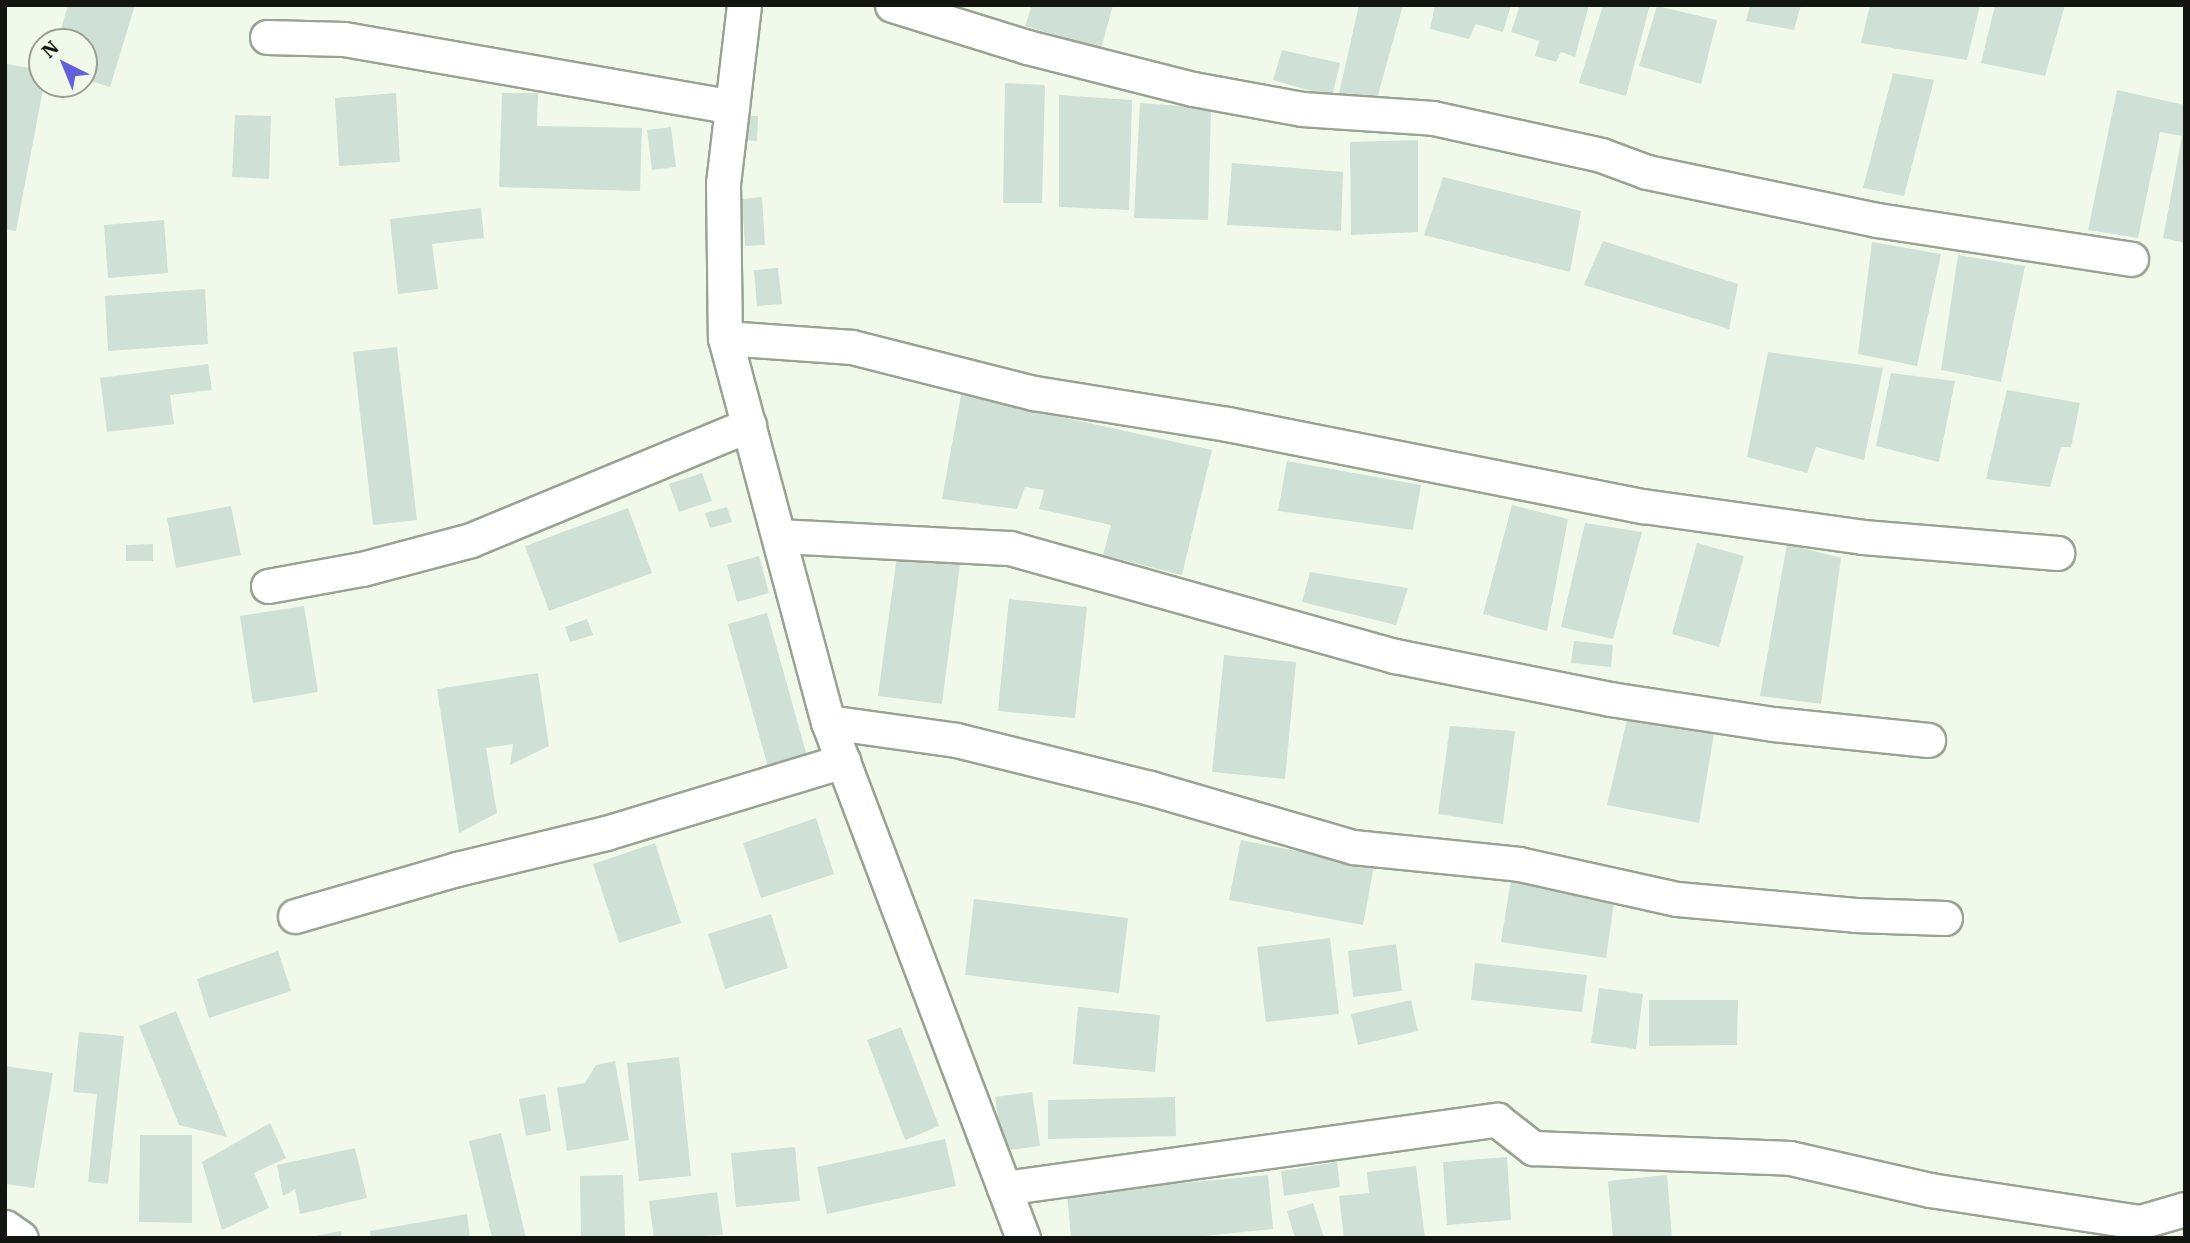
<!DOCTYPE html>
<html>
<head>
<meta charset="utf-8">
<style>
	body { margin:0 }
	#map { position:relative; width:2190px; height:1243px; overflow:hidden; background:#f1faea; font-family:"IBM Plex Serif",serif }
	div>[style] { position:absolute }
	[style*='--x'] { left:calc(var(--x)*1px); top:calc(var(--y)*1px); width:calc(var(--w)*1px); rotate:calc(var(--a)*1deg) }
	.building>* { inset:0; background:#cfe0d7 }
	.roads { filter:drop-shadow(2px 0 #99a293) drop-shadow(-2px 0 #99a293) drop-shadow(0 2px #99a293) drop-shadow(0 -2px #99a293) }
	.minor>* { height:33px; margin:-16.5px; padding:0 16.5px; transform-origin:16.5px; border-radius:16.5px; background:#fff }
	span { translate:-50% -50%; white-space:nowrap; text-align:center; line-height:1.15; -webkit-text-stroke:5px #f1faea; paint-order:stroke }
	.frame { position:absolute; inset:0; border:7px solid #131610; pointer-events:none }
	.north { position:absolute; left:28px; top:28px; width:70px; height:70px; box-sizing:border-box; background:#f1faea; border:2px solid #989f93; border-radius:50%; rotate:317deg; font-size:19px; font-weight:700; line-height:28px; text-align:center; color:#131610 }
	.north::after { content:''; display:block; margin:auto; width:24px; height:32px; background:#6460d9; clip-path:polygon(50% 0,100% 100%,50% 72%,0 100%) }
</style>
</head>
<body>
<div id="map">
	<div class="building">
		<i style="clip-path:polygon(68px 5px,135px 5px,110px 87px,84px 79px,84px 42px,57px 42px)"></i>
		<i style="clip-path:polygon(1032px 5px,1113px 5px,1101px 49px,1025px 26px)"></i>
		<i style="clip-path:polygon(1359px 5px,1403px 5px,1375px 106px,1338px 98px)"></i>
		<i style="clip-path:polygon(1435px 5px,1511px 5px,1503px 32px,1476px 24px,1469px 39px,1430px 29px)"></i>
		<i style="clip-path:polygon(1520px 5px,1589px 5px,1575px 57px,1561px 52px,1556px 62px,1535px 56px,1539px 41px,1511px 32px)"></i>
		<i style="clip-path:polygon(1603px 5px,1650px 5px,1626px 96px,1579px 83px)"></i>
		<i style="clip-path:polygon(1750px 5px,1801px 5px,1794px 30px,1746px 21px)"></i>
		<i style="clip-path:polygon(1870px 5px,1980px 5px,1967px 60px,1861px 43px)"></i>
		<i style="clip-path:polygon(1995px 5px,2065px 5px,2045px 76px,1981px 63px)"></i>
		<i style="clip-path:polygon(1657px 6px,1717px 20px,1701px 84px,1639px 66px)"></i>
		<i style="clip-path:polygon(1282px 50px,1340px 63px,1332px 97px,1273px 80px)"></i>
		<i style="clip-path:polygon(7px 64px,42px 70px,44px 84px,16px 231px,5px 229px)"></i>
		<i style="clip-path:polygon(1893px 73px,1934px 80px,1904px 196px,1863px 188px)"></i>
		<i style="clip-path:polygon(1005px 83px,1045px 85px,1042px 203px,1003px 203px)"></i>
		<i style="clip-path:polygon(2117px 90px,2185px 105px,2185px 243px,2163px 238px,2182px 136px,2160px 132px,2138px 238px,2088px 230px)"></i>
		<i style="clip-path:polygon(396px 93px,400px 162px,339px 166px,335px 98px)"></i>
		<i style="clip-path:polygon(502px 93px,538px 93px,537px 126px,642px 128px,640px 191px,499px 187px)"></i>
		<i style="clip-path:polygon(1059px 95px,1132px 100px,1129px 210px,1059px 207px)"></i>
		<i style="clip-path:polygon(1140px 103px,1211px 108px,1208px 220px,1134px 218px)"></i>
		<i style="clip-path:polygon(235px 115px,271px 116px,269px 179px,232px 177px)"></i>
		<i style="clip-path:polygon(743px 116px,758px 116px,757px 141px,742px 140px)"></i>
		<i style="clip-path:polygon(671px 127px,676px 167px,652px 170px,647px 130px)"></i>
		<i style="clip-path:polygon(1418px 140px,1418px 232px,1351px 235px,1350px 142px)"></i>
		<i style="clip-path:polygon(1232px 163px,1343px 172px,1341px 231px,1227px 225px)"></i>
		<i style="clip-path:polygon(1443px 177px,1581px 211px,1570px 272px,1424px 235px)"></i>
		<i style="clip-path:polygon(762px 197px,765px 245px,745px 246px,742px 199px)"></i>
		<i style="clip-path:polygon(481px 208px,484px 238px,432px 244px,438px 289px,398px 294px,390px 219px)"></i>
		<i style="clip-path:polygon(164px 220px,168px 273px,108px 278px,104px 225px)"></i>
		<i style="clip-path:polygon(1603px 241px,1738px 284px,1729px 329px,1584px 285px)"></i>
		<i style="clip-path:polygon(1872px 242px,1941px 254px,1917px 366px,1858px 354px)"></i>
		<i style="clip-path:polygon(1958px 255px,2025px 266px,2001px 382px,1941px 370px)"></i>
		<i style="clip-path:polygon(778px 268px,782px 304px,757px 306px,754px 270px)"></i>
		<i style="clip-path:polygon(205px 289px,208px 344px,108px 351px,105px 296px)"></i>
		<i style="clip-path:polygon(397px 347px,417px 520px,373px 525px,353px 352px)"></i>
		<i style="clip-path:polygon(1768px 352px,1883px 368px,1864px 460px,1816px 447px,1807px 473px,1747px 457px)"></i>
		<i style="clip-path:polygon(208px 364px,212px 390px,170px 395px,174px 424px,107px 432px,100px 378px)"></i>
		<i style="clip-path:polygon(1891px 373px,1955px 381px,1939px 462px,1876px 446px)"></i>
		<i style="clip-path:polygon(2007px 390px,2080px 403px,2071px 447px,2061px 447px,2050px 487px,1986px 479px)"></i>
		<i style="clip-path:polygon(961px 395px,1212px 450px,1182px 575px,1103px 555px,1111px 525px,1039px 509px,1044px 490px,1025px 487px,1017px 509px,942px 499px)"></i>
		<i style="clip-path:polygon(1287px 461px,1421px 485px,1413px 530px,1278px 511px)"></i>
		<i style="clip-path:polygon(702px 473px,712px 501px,679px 512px,669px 484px)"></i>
		<i style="clip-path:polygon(1512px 505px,1568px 519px,1547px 631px,1483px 614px)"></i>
		<i style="clip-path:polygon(231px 506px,241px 555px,176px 568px,167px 518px)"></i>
		<i style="clip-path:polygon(727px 507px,732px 522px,710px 528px,705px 513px)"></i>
		<i style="clip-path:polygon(628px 508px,652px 573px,549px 611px,525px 546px)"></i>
		<i style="clip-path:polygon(1585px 523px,1642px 532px,1613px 639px,1561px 627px)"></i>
		<i style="clip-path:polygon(1697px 543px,1744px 556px,1719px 647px,1672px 634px)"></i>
		<i style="clip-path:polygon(153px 544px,153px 561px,126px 561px,126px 545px)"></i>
		<i style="clip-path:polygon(1787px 544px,1841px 558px,1821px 704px,1760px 696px)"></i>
		<i style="clip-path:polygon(759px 556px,769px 593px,737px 602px,727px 565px)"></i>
		<i style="clip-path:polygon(897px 556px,960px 564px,942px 704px,878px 696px)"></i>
		<i style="clip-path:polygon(1310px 572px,1408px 588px,1396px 625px,1302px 602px)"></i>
		<i style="clip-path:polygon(1009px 599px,1087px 607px,1075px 718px,998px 711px)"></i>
		<i style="clip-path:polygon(304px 606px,318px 692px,253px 703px,240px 616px)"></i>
		<i style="clip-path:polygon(767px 613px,807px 756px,768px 767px,728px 624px)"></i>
		<i style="clip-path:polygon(587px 619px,593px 635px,570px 642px,565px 627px)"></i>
		<i style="clip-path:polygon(1574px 641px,1613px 645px,1611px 667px,1571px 663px)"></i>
		<i style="clip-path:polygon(1224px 655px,1296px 662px,1285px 779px,1212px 772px)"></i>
		<i style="clip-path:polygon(538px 673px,549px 746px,510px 765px,513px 744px,486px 748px,497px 813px,459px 833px,437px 689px)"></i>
		<i style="clip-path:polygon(1627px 720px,1714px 734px,1699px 823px,1607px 805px)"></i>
		<i style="clip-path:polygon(1450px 726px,1515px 731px,1503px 824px,1438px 814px)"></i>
		<i style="clip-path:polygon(816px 818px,834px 874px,761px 898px,743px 843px)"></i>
		<i style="clip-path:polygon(1241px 840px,1374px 866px,1363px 925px,1229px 900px)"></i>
		<i style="clip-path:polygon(655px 843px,681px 923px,619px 943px,593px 864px)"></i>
		<i style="clip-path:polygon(1511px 880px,1615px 896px,1606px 958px,1501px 942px)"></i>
		<i style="clip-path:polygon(974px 899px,1128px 918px,1119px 993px,965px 975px)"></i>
		<i style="clip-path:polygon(771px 914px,788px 968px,725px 989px,708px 934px)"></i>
		<i style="clip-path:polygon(1330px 938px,1339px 1014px,1266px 1022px,1257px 947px)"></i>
		<i style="clip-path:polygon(1396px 944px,1402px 991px,1353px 997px,1348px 951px)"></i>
		<i style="clip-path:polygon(278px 951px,291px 991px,209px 1018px,197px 979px)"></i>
		<i style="clip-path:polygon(1475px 963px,1587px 975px,1582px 1012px,1471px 1000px)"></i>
		<i style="clip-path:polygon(1599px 988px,1643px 994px,1636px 1049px,1591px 1043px)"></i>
		<i style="clip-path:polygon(1411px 1000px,1418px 1031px,1358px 1045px,1351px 1014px)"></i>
		<i style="clip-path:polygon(1649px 1000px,1738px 1000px,1737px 1045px,1649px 1046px)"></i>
		<i style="clip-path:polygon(1078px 1007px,1160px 1015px,1155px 1072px,1073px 1064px)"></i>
		<i style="clip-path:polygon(176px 1011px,227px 1137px,179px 1125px,139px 1026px)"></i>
		<i style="clip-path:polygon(901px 1027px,939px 1126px,905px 1140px,867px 1040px)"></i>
		<i style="clip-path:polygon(79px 1032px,124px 1036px,108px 1184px,88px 1182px,97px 1094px,73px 1092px)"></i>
		<i style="clip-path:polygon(679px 1057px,691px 1176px,639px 1181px,627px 1063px)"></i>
		<i style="clip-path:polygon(615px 1061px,629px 1140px,567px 1151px,557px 1088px,585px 1083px,596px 1065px)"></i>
		<i style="clip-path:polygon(5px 1066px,53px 1073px,34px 1188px,5px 1184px)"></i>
		<i style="clip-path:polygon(1032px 1092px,1040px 1146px,1003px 1151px,995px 1097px)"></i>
		<i style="clip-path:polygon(545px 1094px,551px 1131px,526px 1136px,519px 1099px)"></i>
		<i style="clip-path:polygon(1175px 1097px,1176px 1136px,1048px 1139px,1048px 1100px)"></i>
		<i style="clip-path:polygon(270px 1123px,286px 1158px,254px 1173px,269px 1208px,222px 1230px,202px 1162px)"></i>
		<i style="clip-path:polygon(501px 1133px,526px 1238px,492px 1238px,469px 1141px)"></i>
		<i style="clip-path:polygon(140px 1135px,192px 1135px,192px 1223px,139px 1222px)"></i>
		<i style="clip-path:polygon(945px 1139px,956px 1186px,827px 1214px,817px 1167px)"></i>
		<i style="clip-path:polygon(795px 1147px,800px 1201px,736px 1207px,731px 1153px)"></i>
		<i style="clip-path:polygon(355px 1148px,367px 1198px,300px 1214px,295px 1189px,283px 1196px,277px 1165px)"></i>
		<i style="clip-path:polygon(1507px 1157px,1511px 1220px,1447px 1225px,1443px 1162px)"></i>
		<i style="clip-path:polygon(1337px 1162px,1340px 1187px,1284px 1196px,1281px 1171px)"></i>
		<i style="clip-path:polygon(1416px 1166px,1425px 1238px,1344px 1238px,1339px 1196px,1369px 1193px,1367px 1172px)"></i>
		<i style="clip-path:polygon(623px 1175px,625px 1238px,581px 1238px,580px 1176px)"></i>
		<i style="clip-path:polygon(1268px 1175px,1273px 1229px,1186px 1238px,1071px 1238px,1067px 1194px)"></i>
		<i style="clip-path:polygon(1667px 1175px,1672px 1238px,1613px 1238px,1608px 1181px)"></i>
		<i style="clip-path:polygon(717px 1192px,723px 1235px,654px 1238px,649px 1201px)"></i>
		<i style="clip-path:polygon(1313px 1203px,1324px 1238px,1295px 1238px,1287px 1211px)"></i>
		<i style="clip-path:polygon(467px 1214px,470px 1238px,371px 1238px,370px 1231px)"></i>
		<i style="clip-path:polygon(341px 1231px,342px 1238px,315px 1238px,315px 1236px)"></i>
	</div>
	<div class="roads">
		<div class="minor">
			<i style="--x:744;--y:5;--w:179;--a:96.7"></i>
			<i style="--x:723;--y:183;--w:155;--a:89.3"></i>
			<i style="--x:725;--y:338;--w:398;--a:75"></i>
			<i style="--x:828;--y:722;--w:552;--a:69.3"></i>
			<i style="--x:892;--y:5;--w:141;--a:17.3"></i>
			<i style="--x:1027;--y:47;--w:171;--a:14.2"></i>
			<i style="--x:1193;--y:89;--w:111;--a:10.4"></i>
			<i style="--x:1302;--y:109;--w:131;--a:3.9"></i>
			<i style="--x:1433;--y:118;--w:172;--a:12.4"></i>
			<i style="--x:1601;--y:155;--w:49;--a:20.3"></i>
			<i style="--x:1647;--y:172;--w:235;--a:11.8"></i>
			<i style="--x:1877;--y:220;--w:257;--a:8.7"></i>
			<i style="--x:267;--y:37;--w:77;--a:1.5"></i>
			<i style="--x:344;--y:39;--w:394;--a:9.9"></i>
			<i style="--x:725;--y:338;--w:127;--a:4.1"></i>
			<i style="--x:852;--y:347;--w:188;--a:14.2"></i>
			<i style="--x:1034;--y:393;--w:195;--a:9.1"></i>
			<i style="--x:1227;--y:424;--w:424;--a:11.2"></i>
			<i style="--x:1643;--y:506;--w:222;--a:8"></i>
			<i style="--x:1863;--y:537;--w:195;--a:4.7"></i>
			<i style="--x:780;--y:536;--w:230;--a:3"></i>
			<i style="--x:1010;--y:548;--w:400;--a:15.7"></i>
			<i style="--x:1395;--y:656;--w:219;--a:11.3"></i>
			<i style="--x:1610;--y:699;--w:165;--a:8.7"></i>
			<i style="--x:1773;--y:724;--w:156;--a:5.9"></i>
			<i style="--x:268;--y:586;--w:96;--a:-10.3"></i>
			<i style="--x:362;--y:569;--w:113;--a:-14.9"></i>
			<i style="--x:471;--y:540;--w:301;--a:-22.5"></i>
			<i style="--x:828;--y:722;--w:129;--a:8"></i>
			<i style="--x:956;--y:740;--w:200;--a:13.9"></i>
			<i style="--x:1150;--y:788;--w:211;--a:16.2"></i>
			<i style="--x:1353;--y:847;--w:167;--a:5.8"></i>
			<i style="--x:1519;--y:864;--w:162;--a:12.5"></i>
			<i style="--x:1677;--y:899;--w:179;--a:5.1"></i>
			<i style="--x:1855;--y:915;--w:90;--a:1.9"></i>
			<i style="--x:295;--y:916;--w:169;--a:-16.2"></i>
			<i style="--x:457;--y:869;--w:153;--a:-13.6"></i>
			<i style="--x:606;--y:833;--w:248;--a:-16.9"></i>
			<i style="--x:1004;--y:1188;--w:498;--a:-7.9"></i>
			<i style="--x:1497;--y:1120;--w:46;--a:37.9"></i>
			<i style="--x:1533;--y:1148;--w:257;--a:2.2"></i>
			<i style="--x:1790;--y:1158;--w:144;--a:12.9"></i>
			<i style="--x:1930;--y:1190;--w:212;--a:8.7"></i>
			<i style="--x:2140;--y:1222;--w:47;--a:-16.1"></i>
			<i style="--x:5;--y:1227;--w:19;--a:35"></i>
		</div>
	</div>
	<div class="frame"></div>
	<div class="north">N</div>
</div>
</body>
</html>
